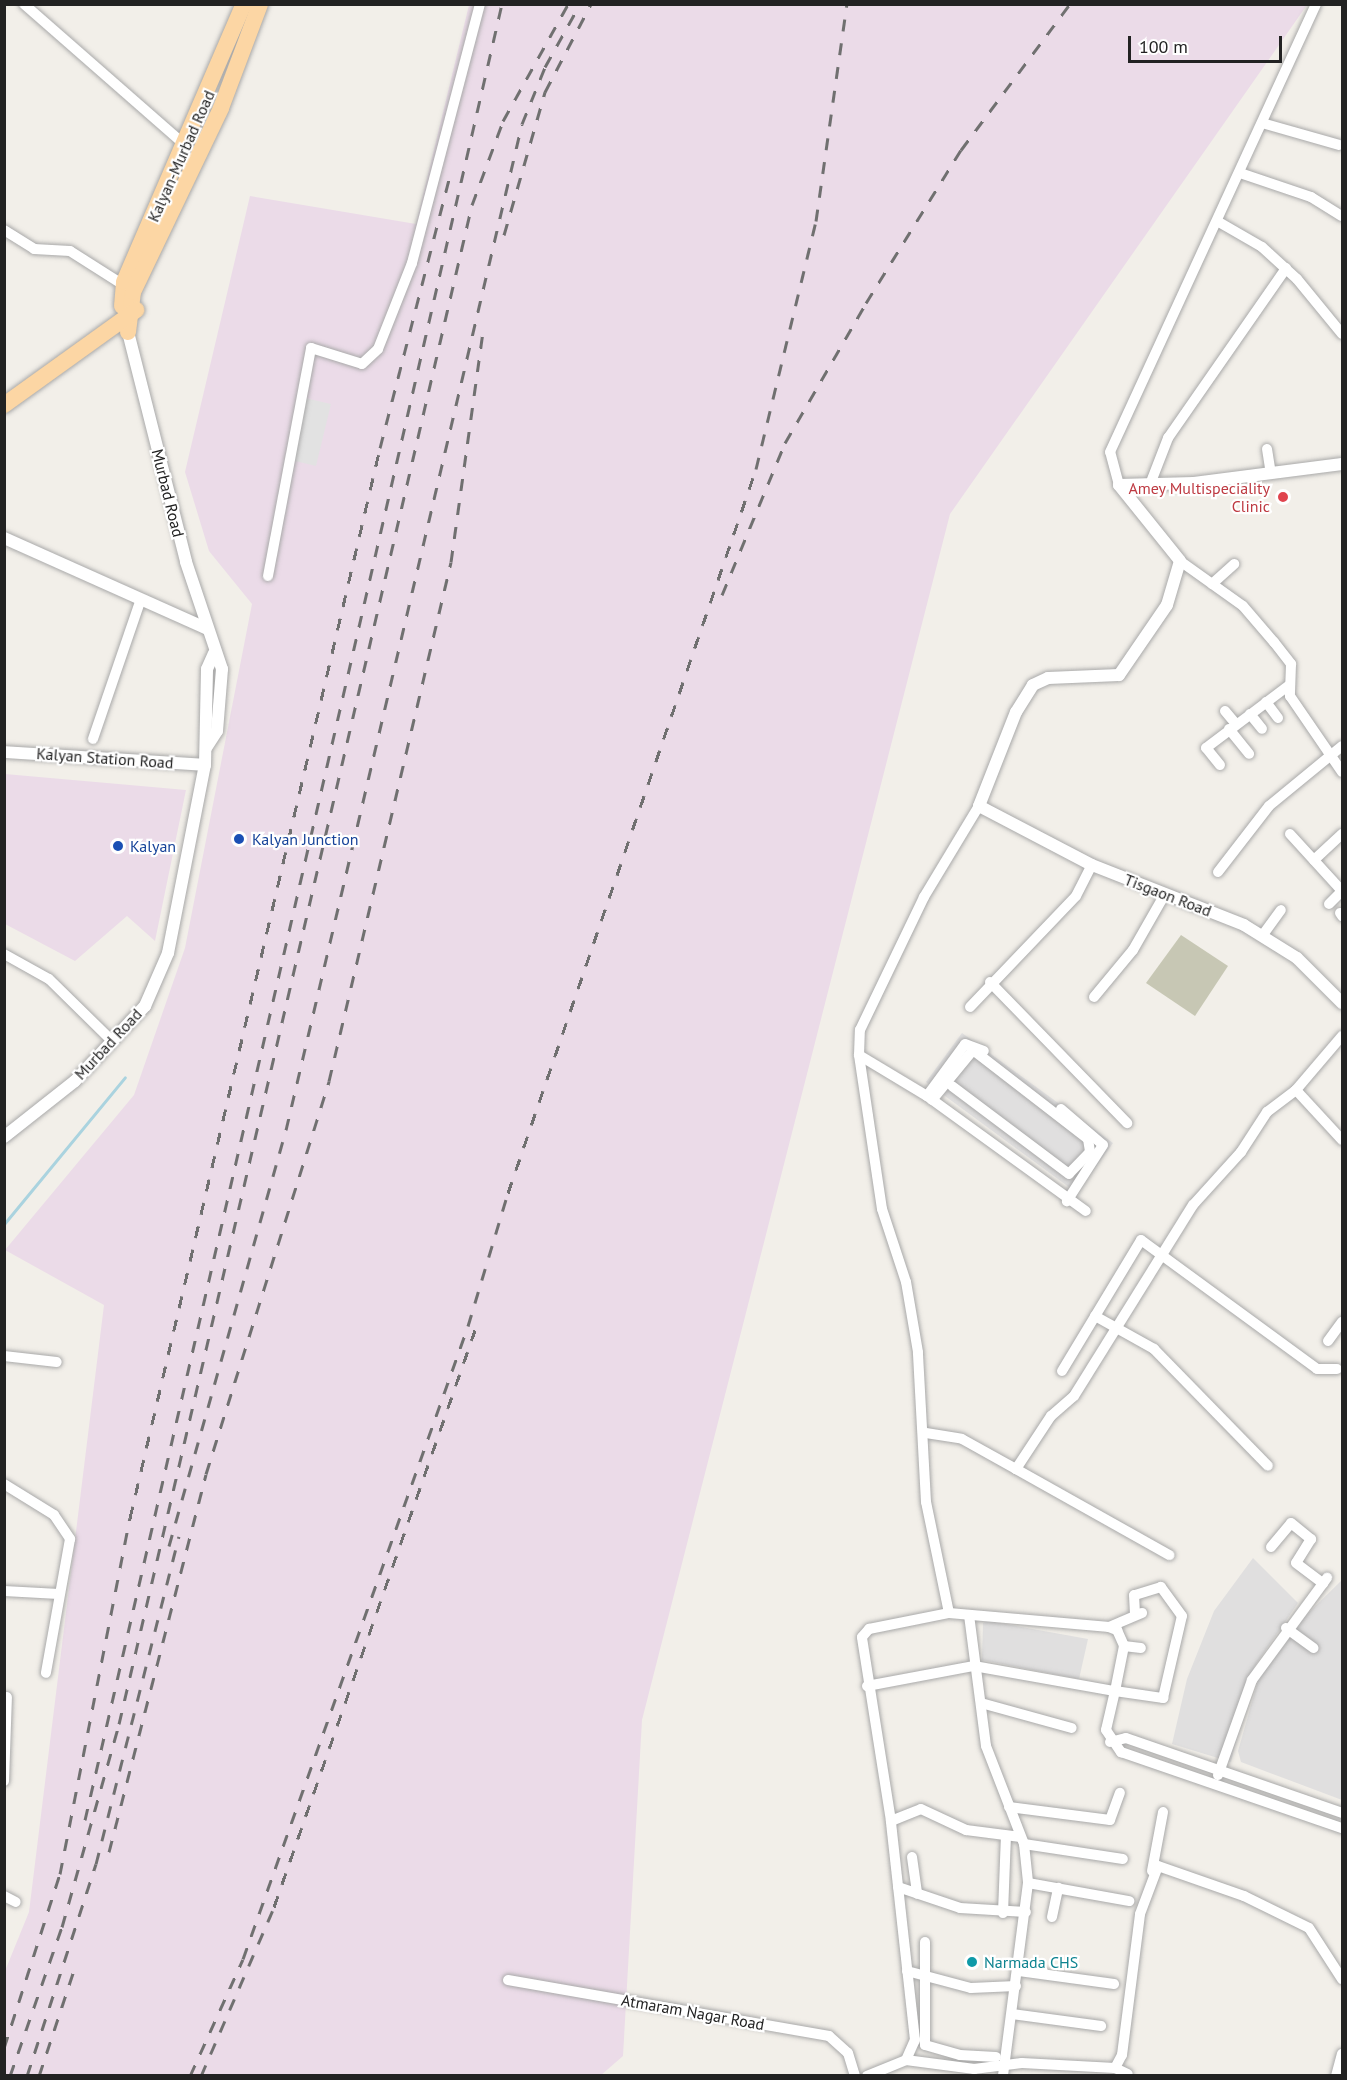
<!DOCTYPE html>
<html>
<head>
<meta charset="utf-8">
<style>
  body { margin:0 }
  #map { position:relative; width:1347px; height:2080px; overflow:hidden; background:#f2efe9; font-family:"PT Sans",sans-serif }
  div>[style] { position:absolute }
  [style*='--x'] { left:calc(var(--x)*1px); top:calc(var(--y)*1px); width:calc(var(--w)*1px); rotate:calc(var(--a)*1deg) }
  .residential>* { inset:0; background:#e0dfdf }
  .industrial>* { inset:0; background:#ebdbe8 }
  .construction>* { inset:0; background:#c7c7b4 }
  .parking>* { inset:0; background:#e2e2e2 }
  .stream>* { height:3px; margin:-1.5px; padding:0 1.5px; transform-origin:1.5px; border-radius:1.5px; background:#aad3df }
  .roads { filter:drop-shadow(0 0 2px #a9a9a9) drop-shadow(0 0 2px #a9a9a9) }
  .minor>* { height:10px; margin:-5px; padding:0 5px; transform-origin:5px; border-radius:5px; background:#fff }
  .tertiary>* { height:12px; margin:-6px; padding:0 6px; transform-origin:6px; border-radius:6px; background:#fff }
  .primary>* { height:16px; margin:-8px; padding:0 8px; transform-origin:8px; border-radius:8px; background:#fcd6a4 }
  .rail>* { height:3px; margin-top:-1.5px; transform-origin:0; background:repeating-linear-gradient(90deg,#707070 0 12px,transparent 0 24px) }
  .dots>* { width:16px; height:16px; translate:-50% -50%; box-sizing:border-box; border:3px solid #fff; border-radius:50% }
  span { translate:-50% -50%; white-space:nowrap; text-align:center; line-height:1.15; -webkit-text-stroke:4.5px #fff; paint-order:stroke }
  .street-label { font-size:16px; color:#222 }
  .health-label { font-size:16px; color:#be3a42 }
  .right { translate:-100% -50%; text-align:right }
  .transit-label { font-size:16px; color:#164399 }
  .left { translate:0 -50%; text-align:left }
  .culture-label { font-size:16px; color:#0d838f }
  .frame { position:absolute; inset:0; border:6px solid #222; pointer-events:none }
  .scale { position:absolute; left:1128px; top:36px; width:154px; height:27px; box-sizing:border-box; border:3px solid #222; border-top:0; padding-left:8px; font-size:18px; line-height:21px; white-space:nowrap; color:#222; -webkit-text-stroke:4px #fff; paint-order:stroke }
</style>
</head>
<body>
<div id="map">
  <div class="residential">
    <div style="clip-path:polygon(962px 1033px,1113px 1143px,1077px 1193px,926px 1082px)"></div>
    <div style="clip-path:polygon(1253px 1558px,1298px 1603px,1254px 1667px,1231px 1762px,1172px 1744px,1187px 1679px,1214px 1611px)"></div>
    <div style="clip-path:polygon(1342px 1580px,1342px 1800px,1241px 1762px,1238px 1751px,1258px 1681px,1288px 1633px)"></div>
    <div style="clip-path:polygon(989px 1621px,1088px 1639px,1079px 1679px,982px 1660px,983px 1623px)"></div>
  </div>
  <div class="industrial">
    <div style="clip-path:polygon(469px 5px,1307px 5px,950px 514px,642px 1720px,623px 2056px,600px 2076px,5px 2076px,5px 1971px,29px 1912px,104px 1305px,5px 1250px,134px 1095px,185px 948px,252px 604px,209px 551px,185px 472px,250px 196px,416px 224px)"></div>
    <div style="clip-path:polygon(5px 774px,186px 790px,155px 941px,127px 916px,75px 961px,5px 924px)"></div>
  </div>
  <div class="construction">
    <div style="clip-path:polygon(1181px 935px,1228px 966px,1195px 1016px,1146px 983px)"></div>
  </div>
  <div class="parking">
    <div style="clip-path:polygon(305px 398px,331px 404px,316px 466px,291px 460px)"></div>
  </div>
  <div class="stream">
    <div style="--x:4;--y:1224;--w:190;--a:-50.5"></div>
  </div>
  <div class="roads">
    <div class="minor">
      <div style="--x:24;--y:4;--w:215;--a:41.2"></div>
      <div style="--x:1262;--y:123;--w:80;--a:15.9"></div>
      <div style="--x:1240;--y:173;--w:75;--a:18.7"></div>
      <div style="--x:1311;--y:197;--w:36;--a:32"></div>
      <div style="--x:1217;--y:221;--w:52;--a:30"></div>
      <div style="--x:1262;--y:247;--w:47;--a:42.4"></div>
      <div style="--x:1297;--y:279;--w:71;--a:50.7"></div>
      <div style="--x:4;--y:230;--w:36;--a:32"></div>
      <div style="--x:34;--y:249;--w:36;--a:3"></div>
      <div style="--x:70;--y:251;--w:69;--a:32.5"></div>
      <div style="--x:1267;--y:449;--w:25;--a:81"></div>
      <div style="--x:1119;--y:485;--w:34;--a:-105"></div>
      <div style="--x:1110;--y:452;--w:493;--a:-65.3"></div>
      <div style="--x:1149;--y:487;--w:53;--a:-68.8"></div>
      <div style="--x:1168;--y:438;--w:207;--a:-55.2"></div>
      <div style="--x:1180;--y:561;--w:77;--a:35.5"></div>
      <div style="--x:1243;--y:606;--w:48;--a:49.3"></div>
      <div style="--x:1274;--y:642;--w:28;--a:52"></div>
      <div style="--x:1291;--y:664;--w:32;--a:92"></div>
      <div style="--x:1290;--y:696;--w:92;--a:55.6"></div>
      <div style="--x:268;--y:576;--w:232;--a:-79.3"></div>
      <div style="--x:311;--y:348;--w:53;--a:17.4"></div>
      <div style="--x:362;--y:364;--w:22;--a:-43"></div>
      <div style="--x:378;--y:349;--w:92;--a:-68.4"></div>
      <div style="--x:412;--y:263;--w:268;--a:-75.3"></div>
      <div style="--x:1212;--y:584;--w:30;--a:-42"></div>
      <div style="--x:1266;--y:702;--w:20;--a:53"></div>
      <div style="--x:1225;--y:711;--w:17;--a:50"></div>
      <div style="--x:1250;--y:714;--w:19;--a:51"></div>
      <div style="--x:1229;--y:729;--w:32;--a:51"></div>
      <div style="--x:93;--y:739;--w:145;--a:-71.1"></div>
      <div style="--x:1220;--y:765;--w:22;--a:-129"></div>
      <div style="--x:1206;--y:748;--w:103;--a:-37.1"></div>
      <div style="--x:1290;--y:834;--w:77;--a:47.6"></div>
      <div style="--x:1314;--y:860;--w:38;--a:-43"></div>
      <div style="--x:1218;--y:872;--w:83;--a:-52.3"></div>
      <div style="--x:1269;--y:806;--w:94;--a:-39.4"></div>
      <div style="--x:1329;--y:904;--w:18;--a:-45"></div>
      <div style="--x:1340;--y:913;--w:4;--a:56"></div>
      <div style="--x:1262;--y:936;--w:32;--a:-54"></div>
      <div style="--x:4;--y:954;--w:51;--a:29.1"></div>
      <div style="--x:49;--y:979;--w:88;--a:44.5"></div>
      <div style="--x:990;--y:982;--w:197;--a:45.8"></div>
      <div style="--x:1094;--y:997;--w:61;--a:-50.3"></div>
      <div style="--x:1133;--y:950;--w:64;--a:-60.3"></div>
      <div style="--x:970;--y:1007;--w:153;--a:-46.3"></div>
      <div style="--x:1076;--y:896;--w:35;--a:-63"></div>
      <div style="--x:859;--y:1055;--w:79;--a:31.1"></div>
      <div style="--x:927;--y:1096;--w:196;--a:35.9"></div>
      <div style="--x:1296;--y:1090;--w:68;--a:47.4"></div>
      <div style="--x:927;--y:1096;--w:64;--a:-53.8"></div>
      <div style="--x:965;--y:1044;--w:20;--a:20"></div>
      <div style="--x:932;--y:1100;--w:65;--a:-50.6"></div>
      <div style="--x:973;--y:1050;--w:145;--a:37.7"></div>
      <div style="--x:1088;--y:1139;--w:13;--a:81"></div>
      <div style="--x:1090;--y:1152;--w:30;--a:134"></div>
      <div style="--x:1069;--y:1174;--w:146;--a:-143.1"></div>
      <div style="--x:1061;--y:1109;--w:55;--a:40.6"></div>
      <div style="--x:1103;--y:1145;--w:67;--a:122.7"></div>
      <div style="--x:1095;--y:1316;--w:68;--a:29.2"></div>
      <div style="--x:1154;--y:1349;--w:163;--a:45.7"></div>
      <div style="--x:1328;--y:1341;--w:24;--a:-54"></div>
      <div style="--x:4;--y:1356;--w:53;--a:6.5"></div>
      <div style="--x:1062;--y:1371;--w:153;--a:-58.9"></div>
      <div style="--x:1141;--y:1240;--w:218;--a:36.2"></div>
      <div style="--x:1317;--y:1369;--w:20;--a:0"></div>
      <div style="--x:926;--y:1433;--w:36;--a:9"></div>
      <div style="--x:962;--y:1439;--w:62;--a:29.1"></div>
      <div style="--x:1016;--y:1469;--w:64;--a:-56.6"></div>
      <div style="--x:1051;--y:1416;--w:30;--a:-41"></div>
      <div style="--x:1074;--y:1396;--w:225;--a:-58.1"></div>
      <div style="--x:1193;--y:1205;--w:72;--a:-47.8"></div>
      <div style="--x:1241;--y:1152;--w:48;--a:-57"></div>
      <div style="--x:1267;--y:1112;--w:36;--a:-37"></div>
      <div style="--x:1296;--y:1090;--w:71;--a:-49.6"></div>
      <div style="--x:1016;--y:1469;--w:176;--a:29.3"></div>
      <div style="--x:4;--y:1484;--w:59;--a:31.8"></div>
      <div style="--x:54;--y:1515;--w:29;--a:56"></div>
      <div style="--x:70;--y:1539;--w:136;--a:100.2"></div>
      <div style="--x:1271;--y:1547;--w:31;--a:-50"></div>
      <div style="--x:1291;--y:1523;--w:26;--a:39"></div>
      <div style="--x:1311;--y:1539;--w:28;--a:122"></div>
      <div style="--x:1296;--y:1563;--w:34;--a:37"></div>
      <div style="--x:4;--y:1591;--w:55;--a:3.1"></div>
      <div style="--x:949;--y:1613;--w:113;--a:-101.7"></div>
      <div style="--x:926;--y:1502;--w:150;--a:-93.1"></div>
      <div style="--x:918;--y:1352;--w:71;--a:-99.7"></div>
      <div style="--x:906;--y:1282;--w:77;--a:-108.2"></div>
      <div style="--x:882;--y:1209;--w:156;--a:-98.5"></div>
      <div style="--x:859;--y:1055;--w:25;--a:-88"></div>
      <div style="--x:860;--y:1030;--w:148;--a:-64.3"></div>
      <div style="--x:924;--y:897;--w:106;--a:-58.9"></div>
      <div style="--x:969;--y:1615;--w:132;--a:82.6"></div>
      <div style="--x:986;--y:1746;--w:105;--a:68.8"></div>
      <div style="--x:1024;--y:1844;--w:39;--a:84"></div>
      <div style="--x:1028;--y:1883;--w:195;--a:97.4"></div>
      <div style="--x:1109;--y:1627;--w:36;--a:-23"></div>
      <div style="--x:1286;--y:1628;--w:34;--a:36"></div>
      <div style="--x:1124;--y:1646;--w:17;--a:7"></div>
      <div style="--x:867;--y:1686;--w:109;--a:-10.6"></div>
      <div style="--x:974;--y:1666;--w:143;--a:10.1"></div>
      <div style="--x:1115;--y:1691;--w:40;--a:103"></div>
      <div style="--x:1106;--y:1730;--w:27;--a:56"></div>
      <div style="--x:1121;--y:1752;--w:234;--a:19"></div>
      <div style="--x:981;--y:1703;--w:94;--a:15.4"></div>
      <div style="--x:1110;--y:1742;--w:16;--a:-14"></div>
      <div style="--x:1126;--y:1738;--w:229;--a:19.1"></div>
      <div style="--x:1218;--y:1775;--w:101;--a:-70.3"></div>
      <div style="--x:1252;--y:1680;--w:127;--a:-53.7"></div>
      <div style="--x:4;--y:1781;--w:84;--a:-88"></div>
      <div style="--x:1009;--y:1807;--w:102;--a:7.3"></div>
      <div style="--x:1110;--y:1820;--w:29;--a:-70"></div>
      <div style="--x:891;--y:1821;--w:32;--a:-22"></div>
      <div style="--x:921;--y:1809;--w:50;--a:25"></div>
      <div style="--x:966;--y:1830;--w:55;--a:7.3"></div>
      <div style="--x:1024;--y:1844;--w:100;--a:8.6"></div>
      <div style="--x:912;--y:1857;--w:37;--a:82"></div>
      <div style="--x:1152;--y:1871;--w:60;--a:-79.4"></div>
      <div style="--x:1028;--y:1883;--w:103;--a:10.1"></div>
      <div style="--x:898;--y:1887;--w:65;--a:18.7"></div>
      <div style="--x:960;--y:1908;--w:66;--a:3.5"></div>
      <div style="--x:4;--y:1896;--w:13;--a:27"></div>
      <div style="--x:1003;--y:1913;--w:77;--a:-87.8"></div>
      <div style="--x:1052;--y:1917;--w:30;--a:-78"></div>
      <div style="--x:925;--y:1942;--w:103;--a:90"></div>
      <div style="--x:925;--y:2045;--w:36;--a:16"></div>
      <div style="--x:960;--y:2055;--w:36;--a:3"></div>
      <div style="--x:907;--y:1971;--w:66;--a:14.9"></div>
      <div style="--x:971;--y:1988;--w:45;--a:-2.5"></div>
      <div style="--x:1019;--y:1971;--w:96;--a:7.8"></div>
      <div style="--x:508;--y:1980;--w:326;--a:9.9"></div>
      <div style="--x:829;--y:2036;--w:25;--a:42"></div>
      <div style="--x:848;--y:2053;--w:24;--a:73"></div>
      <div style="--x:1012;--y:2014;--w:90;--a:7.7"></div>
      <div style="--x:906;--y:2060;--w:69;--a:7.5"></div>
      <div style="--x:974;--y:2069;--w:48;--a:-7.1"></div>
      <div style="--x:1022;--y:2063;--w:93;--a:3.1"></div>
      <div style="--x:1115;--y:2068;--w:15;--a:-62"></div>
      <div style="--x:1122;--y:2055;--w:142;--a:-82.7"></div>
      <div style="--x:1140;--y:1914;--w:51;--a:-69.4"></div>
      <div style="--x:1158;--y:1866;--w:91;--a:19.2"></div>
      <div style="--x:1244;--y:1896;--w:72;--a:26.2"></div>
      <div style="--x:1309;--y:1928;--w:61;--a:57.1"></div>
      <div style="--x:1115;--y:2068;--w:14;--a:25"></div>
      <div style="--x:867;--y:2076;--w:42;--a:-22.3"></div>
      <div style="--x:906;--y:2060;--w:22;--a:-66"></div>
      <div style="--x:915;--y:2040;--w:220;--a:-96.3"></div>
      <div style="--x:891;--y:1821;--w:186;--a:-99"></div>
      <div style="--x:862;--y:1637;--w:11;--a:-49"></div>
      <div style="--x:869;--y:1629;--w:82;--a:-11.3"></div>
      <div style="--x:949;--y:1613;--w:161;--a:5"></div>
      <div style="--x:1109;--y:1627;--w:9;--a:21"></div>
      <div style="--x:1117;--y:1630;--w:17;--a:66"></div>
      <div style="--x:1124;--y:1646;--w:46;--a:101.3"></div>
      <div style="--x:1115;--y:1691;--w:49;--a:8.3"></div>
      <div style="--x:1163;--y:1698;--w:84;--a:-77"></div>
      <div style="--x:1182;--y:1616;--w:36;--a:-126"></div>
      <div style="--x:1161;--y:1587;--w:28;--a:163"></div>
      <div style="--x:1134;--y:1595;--w:20;--a:87"></div>
      <div style="--x:1336;--y:2076;--w:23;--a:-75"></div>
    </div>
    <div class="tertiary">
      <div style="--x:128;--y:332;--w:237;--a:75.8"></div>
      <div style="--x:186;--y:562;--w:113;--a:71.4"></div>
      <div style="--x:222;--y:669;--w:62;--a:94.6"></div>
      <div style="--x:217;--y:731;--w:20;--a:123"></div>
      <div style="--x:1119;--y:485;--w:97;--a:51.2"></div>
      <div style="--x:1180;--y:561;--w:46;--a:106.5"></div>
      <div style="--x:1167;--y:605;--w:85;--a:124.4"></div>
      <div style="--x:1119;--y:675;--w:71;--a:177.6"></div>
      <div style="--x:1048;--y:678;--w:17;--a:155"></div>
      <div style="--x:1033;--y:685;--w:32;--a:122"></div>
      <div style="--x:1016;--y:712;--w:101;--a:111.5"></div>
      <div style="--x:979;--y:806;--w:127;--a:27.6"></div>
      <div style="--x:1092;--y:865;--w:163;--a:21.5"></div>
      <div style="--x:1244;--y:925;--w:62;--a:31.9"></div>
      <div style="--x:1297;--y:958;--w:64;--a:45"></div>
      <div style="--x:1119;--y:485;--w:75;--a:-1.5"></div>
      <div style="--x:1194;--y:483;--w:149;--a:-7.3"></div>
      <div style="--x:4;--y:538;--w:222;--a:24.1"></div>
      <div style="--x:4;--y:752;--w:201;--a:3.7"></div>
      <div style="--x:4;--y:1137;--w:90;--a:-38.3"></div>
      <div style="--x:75;--y:1081;--w:103;--a:-47"></div>
      <div style="--x:145;--y:1006;--w:58;--a:-66.5"></div>
      <div style="--x:168;--y:953;--w:192;--a:-78.9"></div>
      <div style="--x:205;--y:765;--w:96;--a:-88.8"></div>
      <div style="--x:207;--y:669;--w:17;--a:-66"></div>
    </div>
    <div class="primary">
      <div style="--x:122;--y:306;--w:24;--a:-85"></div>
      <div style="--x:124;--y:282;--w:303;--a:-66.7"></div>
      <div style="--x:128;--y:332;--w:40;--a:-82.9"></div>
      <div style="--x:133;--y:292;--w:204;--a:-64.4"></div>
      <div style="--x:221;--y:108;--w:111;--a:-69.4"></div>
      <div style="--x:4;--y:405;--w:163;--a:-35.7"></div>
    </div>
  </div>
  <div class="rail">
    <div style="--x:504;--y:235;--w:149;--a:-74"></div>
    <div style="--x:545;--y:92;--w:99;--a:-62.4"></div>
    <div style="--x:722;--y:595;--w:165;--a:-67.5"></div>
    <div style="--x:785;--y:443;--w:162;--a:-59.9"></div>
    <div style="--x:866;--y:303;--w:180;--a:-58.2"></div>
    <div style="--x:961;--y:150;--w:182;--a:-53.3"></div>
    <div style="--x:169;--y:1546;--w:432;--a:-74.3"></div>
    <div style="--x:286;--y:1130;--w:1033;--a:-76.8"></div>
    <div style="--x:522;--y:124;--w:61;--a:-68"></div>
    <div style="--x:545;--y:67;--w:72;--a:-60.9"></div>
    <div style="--x:85;--y:1820;--w:1863;--a:-77.07"></div>
    <div style="--x:109;--y:1852;--w:390;--a:-75.6"></div>
    <div style="--x:206;--y:1474;--w:412;--a:-72.6"></div>
    <div style="--x:329;--y:1081;--w:533;--a:-76.77"></div>
    <div style="--x:451;--y:562;--w:234;--a:-82.1"></div>
    <div style="--x:4;--y:2048;--w:183;--a:-72.2"></div>
    <div style="--x:60;--y:1874;--w:363;--a:-78.9"></div>
    <div style="--x:130;--y:1518;--w:1099;--a:-76.85"></div>
    <div style="--x:380;--y:448;--w:281;--a:-75.6"></div>
    <div style="--x:10;--y:2076;--w:158;--a:-70.8"></div>
    <div style="--x:62;--y:1927;--w:211;--a:-74.3"></div>
    <div style="--x:119;--y:1724;--w:1559;--a:-76.92"></div>
    <div style="--x:472;--y:205;--w:90;--a:-69.7"></div>
    <div style="--x:503;--y:121;--w:134;--a:-60.9"></div>
    <div style="--x:27;--y:2076;--w:223;--a:-72"></div>
    <div style="--x:96;--y:1864;--w:338;--a:-75.8"></div>
    <div style="--x:39;--y:2076;--w:115;--a:-71.7"></div>
    <div style="--x:190;--y:2076;--w:128;--a:-65.6"></div>
    <div style="--x:243;--y:1959;--w:672;--a:-70.43"></div>
    <div style="--x:468;--y:1326;--w:139;--a:-73.3"></div>
    <div style="--x:508;--y:1193;--w:765;--a:-71.09"></div>
    <div style="--x:756;--y:469;--w:255;--a:-76.4"></div>
    <div style="--x:816;--y:221;--w:219;--a:-81.9"></div>
    <div style="--x:201;--y:2076;--w:184;--a:-66.6"></div>
    <div style="--x:274;--y:1907;--w:611;--a:-70.79"></div>
  </div>
  <div class="dots">
    <div style="left:1283px;top:497px;background:#e0444e"></div>
    <div style="left:239px;top:839px;background:#1a4fb4"></div>
    <div style="left:118px;top:846px;background:#1a4fb4"></div>
    <div style="left:972px;top:1962px;background:#0f9aa8"></div>
  </div>
  <div class="street-label">
    <span style="left:181px;top:156px;rotate:-66deg">Kalyan-Murbad Road</span>
    <span style="left:168px;top:493px;rotate:76deg">Murbad Road</span>
    <span style="left:105px;top:758px;rotate:4deg">Kalyan Station Road</span>
    <span style="left:1168px;top:895px;rotate:21deg">Tisgaon Road</span>
    <span style="left:108px;top:1044px;rotate:-47deg">Murbad Road</span>
    <span style="left:693px;top:2012px;rotate:10deg">Atmaram Nagar Road</span>
  </div>
  <div class="health-label">
    <span class="right" style="left:1270px;top:497px">Amey Multispeciality<br>Clinic</span>
  </div>
  <div class="transit-label">
    <span class="left" style="left:252px;top:839px">Kalyan Junction</span>
    <span class="left" style="left:130px;top:846px">Kalyan</span>
  </div>
  <div class="culture-label">
    <span class="left" style="left:984px;top:1962px">Narmada CHS</span>
  </div>
  <div class="frame"></div>
  <div class="scale">100 m</div>
</div>
</body>
</html>
